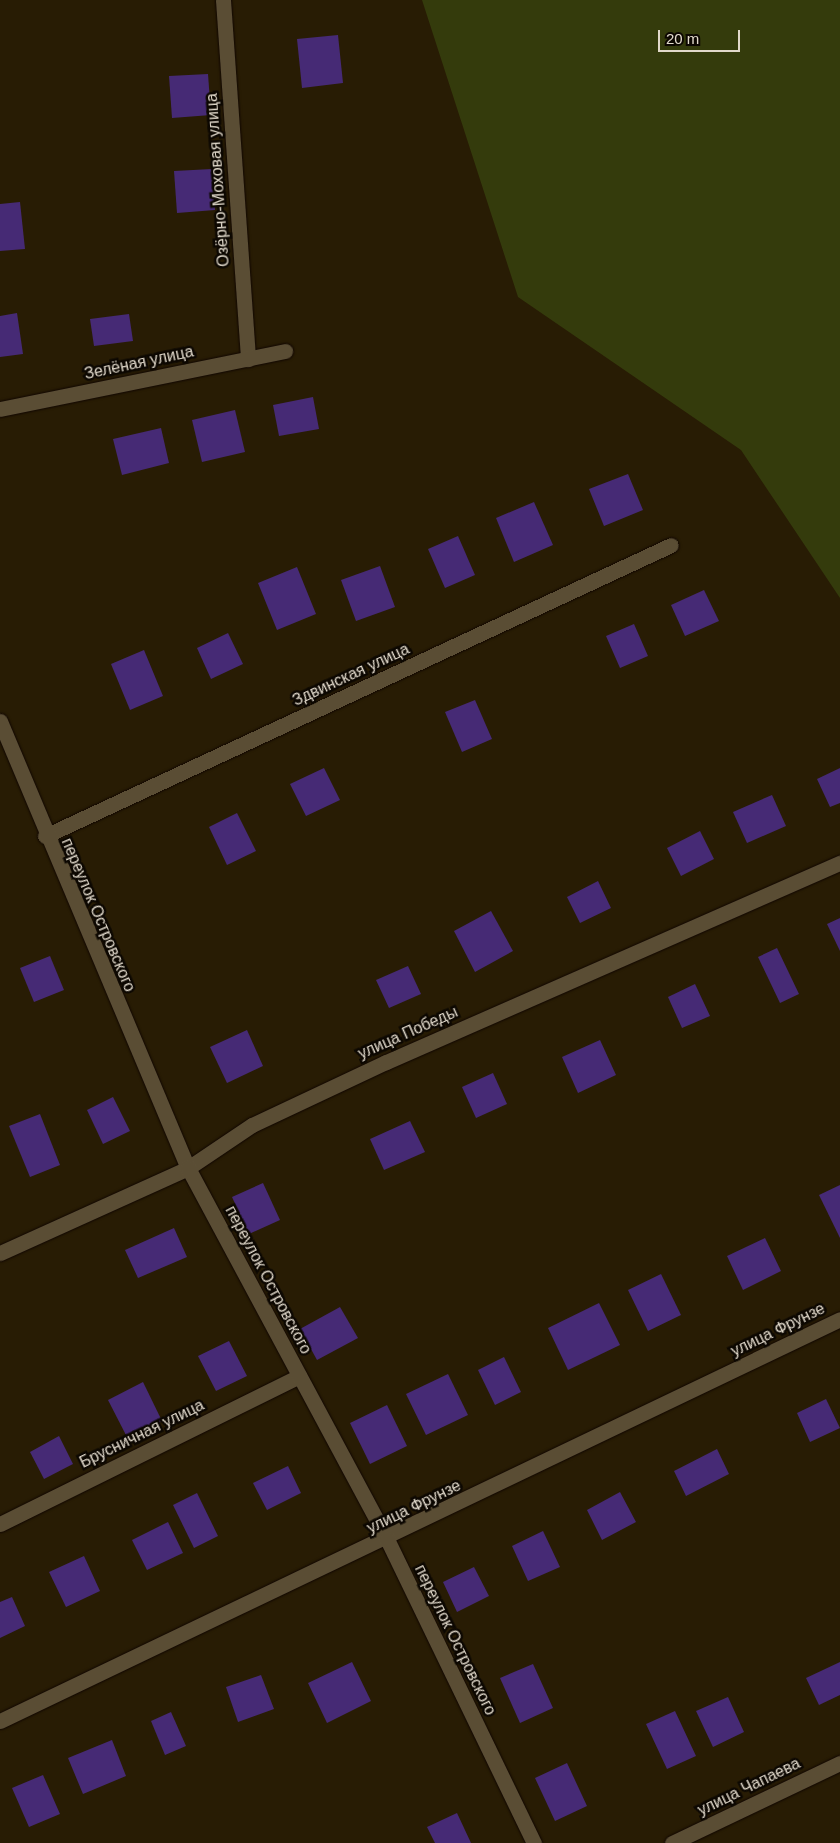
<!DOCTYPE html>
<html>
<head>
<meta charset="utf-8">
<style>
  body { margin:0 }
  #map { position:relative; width:840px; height:1843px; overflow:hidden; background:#281c04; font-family:Helvetica,sans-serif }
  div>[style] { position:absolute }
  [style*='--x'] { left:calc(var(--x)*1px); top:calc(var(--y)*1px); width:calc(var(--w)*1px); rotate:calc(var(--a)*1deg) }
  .green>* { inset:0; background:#343b0c }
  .building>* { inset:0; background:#462a75 }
  .roads { filter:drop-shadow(0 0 1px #100600) drop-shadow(0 0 1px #100600) }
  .minor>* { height:15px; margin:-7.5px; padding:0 7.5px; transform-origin:7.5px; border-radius:7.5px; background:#5a4d34 }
  .tertiary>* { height:15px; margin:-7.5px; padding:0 7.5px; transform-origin:7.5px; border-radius:7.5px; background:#5a4d34 }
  span { translate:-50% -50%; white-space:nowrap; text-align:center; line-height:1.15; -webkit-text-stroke:5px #0c0701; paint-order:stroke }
  .street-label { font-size:16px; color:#e1d9cb }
  .scale { position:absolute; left:658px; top:30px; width:82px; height:22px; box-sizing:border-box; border:2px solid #e1d9cb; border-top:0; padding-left:6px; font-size:15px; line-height:18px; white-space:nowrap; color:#e1d9cb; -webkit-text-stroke:4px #0c0701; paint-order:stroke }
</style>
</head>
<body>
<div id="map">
  <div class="green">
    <div style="clip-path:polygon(422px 0,840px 0,840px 598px,741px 450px,518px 297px)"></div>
  </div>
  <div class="building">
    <div style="clip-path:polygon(338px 35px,343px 83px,302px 88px,297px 39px)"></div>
    <div style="clip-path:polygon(208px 74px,211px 115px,172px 118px,169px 76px)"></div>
    <div style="clip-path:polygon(212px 169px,215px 210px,177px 213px,174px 171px)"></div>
    <div style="clip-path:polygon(20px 202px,25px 249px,0 251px,0 204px)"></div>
    <div style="clip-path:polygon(17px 313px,23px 354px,0 357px,0 316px)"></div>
    <div style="clip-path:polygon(129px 314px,133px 341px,94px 346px,90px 319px)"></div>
    <div style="clip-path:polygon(313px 397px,319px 429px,279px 436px,273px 405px)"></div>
    <div style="clip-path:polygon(235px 410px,245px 452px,202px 462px,192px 420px)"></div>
    <div style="clip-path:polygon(161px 428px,169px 463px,122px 475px,113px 439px)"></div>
    <div style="clip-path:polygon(628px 474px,643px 510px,604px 526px,589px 489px)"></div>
    <div style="clip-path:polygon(534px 502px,553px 545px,514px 562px,496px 518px)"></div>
    <div style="clip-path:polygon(458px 536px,475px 575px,445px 588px,428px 549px)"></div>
    <div style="clip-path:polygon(380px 566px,395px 607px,356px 621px,341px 580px)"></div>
    <div style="clip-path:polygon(297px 567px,316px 614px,277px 630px,258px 583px)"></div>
    <div style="clip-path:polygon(704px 590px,719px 621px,685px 636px,671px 605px)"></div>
    <div style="clip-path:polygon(634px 624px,648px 656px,620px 668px,606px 636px)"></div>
    <div style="clip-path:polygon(228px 633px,243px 664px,211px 679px,197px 648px)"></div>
    <div style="clip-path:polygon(144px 650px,163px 696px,130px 710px,111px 664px)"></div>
    <div style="clip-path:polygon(475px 700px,492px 739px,462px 752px,445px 712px)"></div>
    <div style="clip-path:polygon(324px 768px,340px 800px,306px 816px,290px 784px)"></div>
    <div style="clip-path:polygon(840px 768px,840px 803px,830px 807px,817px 779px)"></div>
    <div style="clip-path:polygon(772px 795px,786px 826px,747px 843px,733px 812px)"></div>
    <div style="clip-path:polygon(237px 813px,256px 851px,227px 865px,209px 827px)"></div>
    <div style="clip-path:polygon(700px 831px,714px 859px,681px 876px,667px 848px)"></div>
    <div style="clip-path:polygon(598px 881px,611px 908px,580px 923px,567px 897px)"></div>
    <div style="clip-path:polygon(491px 911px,513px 951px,475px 972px,454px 931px)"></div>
    <div style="clip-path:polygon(840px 918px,840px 951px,827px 924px)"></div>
    <div style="clip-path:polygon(777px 948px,799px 994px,780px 1003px,758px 957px)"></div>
    <div style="clip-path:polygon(50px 956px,64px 990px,34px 1002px,20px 968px)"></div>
    <div style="clip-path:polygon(408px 966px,421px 994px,389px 1008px,376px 980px)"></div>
    <div style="clip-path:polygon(695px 984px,710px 1016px,682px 1028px,668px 997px)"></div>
    <div style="clip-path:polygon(247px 1030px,263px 1066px,227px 1083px,210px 1047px)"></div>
    <div style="clip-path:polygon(600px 1040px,616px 1075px,578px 1093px,562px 1057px)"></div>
    <div style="clip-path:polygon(493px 1073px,507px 1104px,476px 1118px,462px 1087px)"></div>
    <div style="clip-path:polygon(113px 1097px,130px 1131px,103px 1144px,87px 1110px)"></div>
    <div style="clip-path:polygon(40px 1114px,60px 1165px,30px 1177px,9px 1126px)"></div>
    <div style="clip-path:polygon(410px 1121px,425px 1152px,384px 1170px,370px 1139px)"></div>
    <div style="clip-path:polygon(263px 1183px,280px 1220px,249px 1234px,232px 1197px)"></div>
    <div style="clip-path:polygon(840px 1185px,840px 1238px,819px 1195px)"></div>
    <div style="clip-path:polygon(174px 1228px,187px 1257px,138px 1278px,125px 1250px)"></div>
    <div style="clip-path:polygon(765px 1238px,781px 1271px,743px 1290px,727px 1256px)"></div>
    <div style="clip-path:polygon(661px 1274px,681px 1315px,648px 1331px,628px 1290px)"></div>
    <div style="clip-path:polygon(599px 1303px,620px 1345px,568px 1370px,548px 1328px)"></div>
    <div style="clip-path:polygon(340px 1307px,358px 1338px,317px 1360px,300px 1329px)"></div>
    <div style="clip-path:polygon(229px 1341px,247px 1376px,216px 1391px,198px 1356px)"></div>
    <div style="clip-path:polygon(504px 1357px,521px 1392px,495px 1405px,478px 1370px)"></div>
    <div style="clip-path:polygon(448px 1374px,468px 1415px,426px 1435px,406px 1394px)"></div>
    <div style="clip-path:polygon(143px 1382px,162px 1421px,128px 1439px,108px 1400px)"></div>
    <div style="clip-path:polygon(826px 1399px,840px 1428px,810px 1442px,797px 1413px)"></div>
    <div style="clip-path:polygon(387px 1405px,407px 1446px,370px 1464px,350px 1423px)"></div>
    <div style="clip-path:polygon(59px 1436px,73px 1464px,44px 1479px,30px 1452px)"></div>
    <div style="clip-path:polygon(717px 1449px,729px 1474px,686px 1496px,674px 1471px)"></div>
    <div style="clip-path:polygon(288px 1466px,301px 1493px,267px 1510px,253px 1483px)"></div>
    <div style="clip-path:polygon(620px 1492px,636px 1522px,602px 1540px,587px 1510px)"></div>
    <div style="clip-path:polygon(197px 1493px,218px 1536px,194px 1548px,173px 1505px)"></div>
    <div style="clip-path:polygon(168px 1522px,183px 1553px,147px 1570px,132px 1540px)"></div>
    <div style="clip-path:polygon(543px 1531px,560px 1567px,528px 1581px,512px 1546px)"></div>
    <div style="clip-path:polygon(84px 1556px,100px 1591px,66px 1607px,49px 1572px)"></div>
    <div style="clip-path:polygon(474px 1567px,489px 1596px,457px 1612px,443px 1582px)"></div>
    <div style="clip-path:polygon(12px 1597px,25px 1626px,0 1638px,0 1602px)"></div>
    <div style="clip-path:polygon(352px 1662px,371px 1701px,327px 1723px,308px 1683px)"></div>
    <div style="clip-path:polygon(840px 1662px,840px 1695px,819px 1705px,806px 1678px)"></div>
    <div style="clip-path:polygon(533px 1664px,553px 1708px,520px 1723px,500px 1678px)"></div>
    <div style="clip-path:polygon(261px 1675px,274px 1709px,238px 1722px,226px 1687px)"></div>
    <div style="clip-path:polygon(728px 1697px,744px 1732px,713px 1747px,696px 1711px)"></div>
    <div style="clip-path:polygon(675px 1711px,696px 1756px,667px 1769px,646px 1724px)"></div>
    <div style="clip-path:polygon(171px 1712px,186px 1746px,165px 1755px,151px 1721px)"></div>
    <div style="clip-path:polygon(112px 1740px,126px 1776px,83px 1794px,68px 1758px)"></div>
    <div style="clip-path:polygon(567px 1763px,587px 1806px,555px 1821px,535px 1778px)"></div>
    <div style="clip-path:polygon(43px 1775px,60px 1814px,29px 1827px,12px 1788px)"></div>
    <div style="clip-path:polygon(457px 1813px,471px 1843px,435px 1843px,427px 1827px)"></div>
  </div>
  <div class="roads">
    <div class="minor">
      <div style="--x:223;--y:0;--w:360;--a:86"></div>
      <div style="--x:0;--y:409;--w:291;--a:-11.5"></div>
      <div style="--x:45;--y:836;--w:690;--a:-24.93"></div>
      <div style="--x:0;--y:1253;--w:206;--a:-24.3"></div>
      <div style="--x:188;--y:1168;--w:77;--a:-33.9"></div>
      <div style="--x:252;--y:1125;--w:148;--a:-25.2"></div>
      <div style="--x:386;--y:1062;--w:496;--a:-23.7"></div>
      <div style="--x:0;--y:1524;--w:334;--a:-26.3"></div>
      <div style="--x:0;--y:1721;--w:931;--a:-25.57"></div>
      <div style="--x:672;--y:1843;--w:186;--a:-25.5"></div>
    </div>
    <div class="tertiary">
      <div style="--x:0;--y:721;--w:485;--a:67.2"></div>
      <div style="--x:188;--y:1168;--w:421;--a:61.8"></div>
      <div style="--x:387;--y:1539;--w:338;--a:64.2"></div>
    </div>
  </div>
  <div class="street-label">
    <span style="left:218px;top:180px;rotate:-94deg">Озёрно-Моховая улица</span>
    <span style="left:139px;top:363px;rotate:-12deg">Зелёная улица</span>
    <span style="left:351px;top:675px;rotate:-25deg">Здвинская улица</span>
    <span style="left:98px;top:915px;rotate:67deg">переулок Островского</span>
    <span style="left:408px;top:1033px;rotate:-24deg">улица Победы</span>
    <span style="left:268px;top:1280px;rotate:62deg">переулок Островского</span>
    <span style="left:778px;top:1330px;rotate:-26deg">улица Фрунзе</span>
    <span style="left:142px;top:1434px;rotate:-26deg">Брусничная улица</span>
    <span style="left:414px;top:1507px;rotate:-26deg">улица Фрунзе</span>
    <span style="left:455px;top:1640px;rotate:64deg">переулок Островского</span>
    <span style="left:749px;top:1787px;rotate:-26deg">улица Чапаева</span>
  </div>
  <div class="scale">20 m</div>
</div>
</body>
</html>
